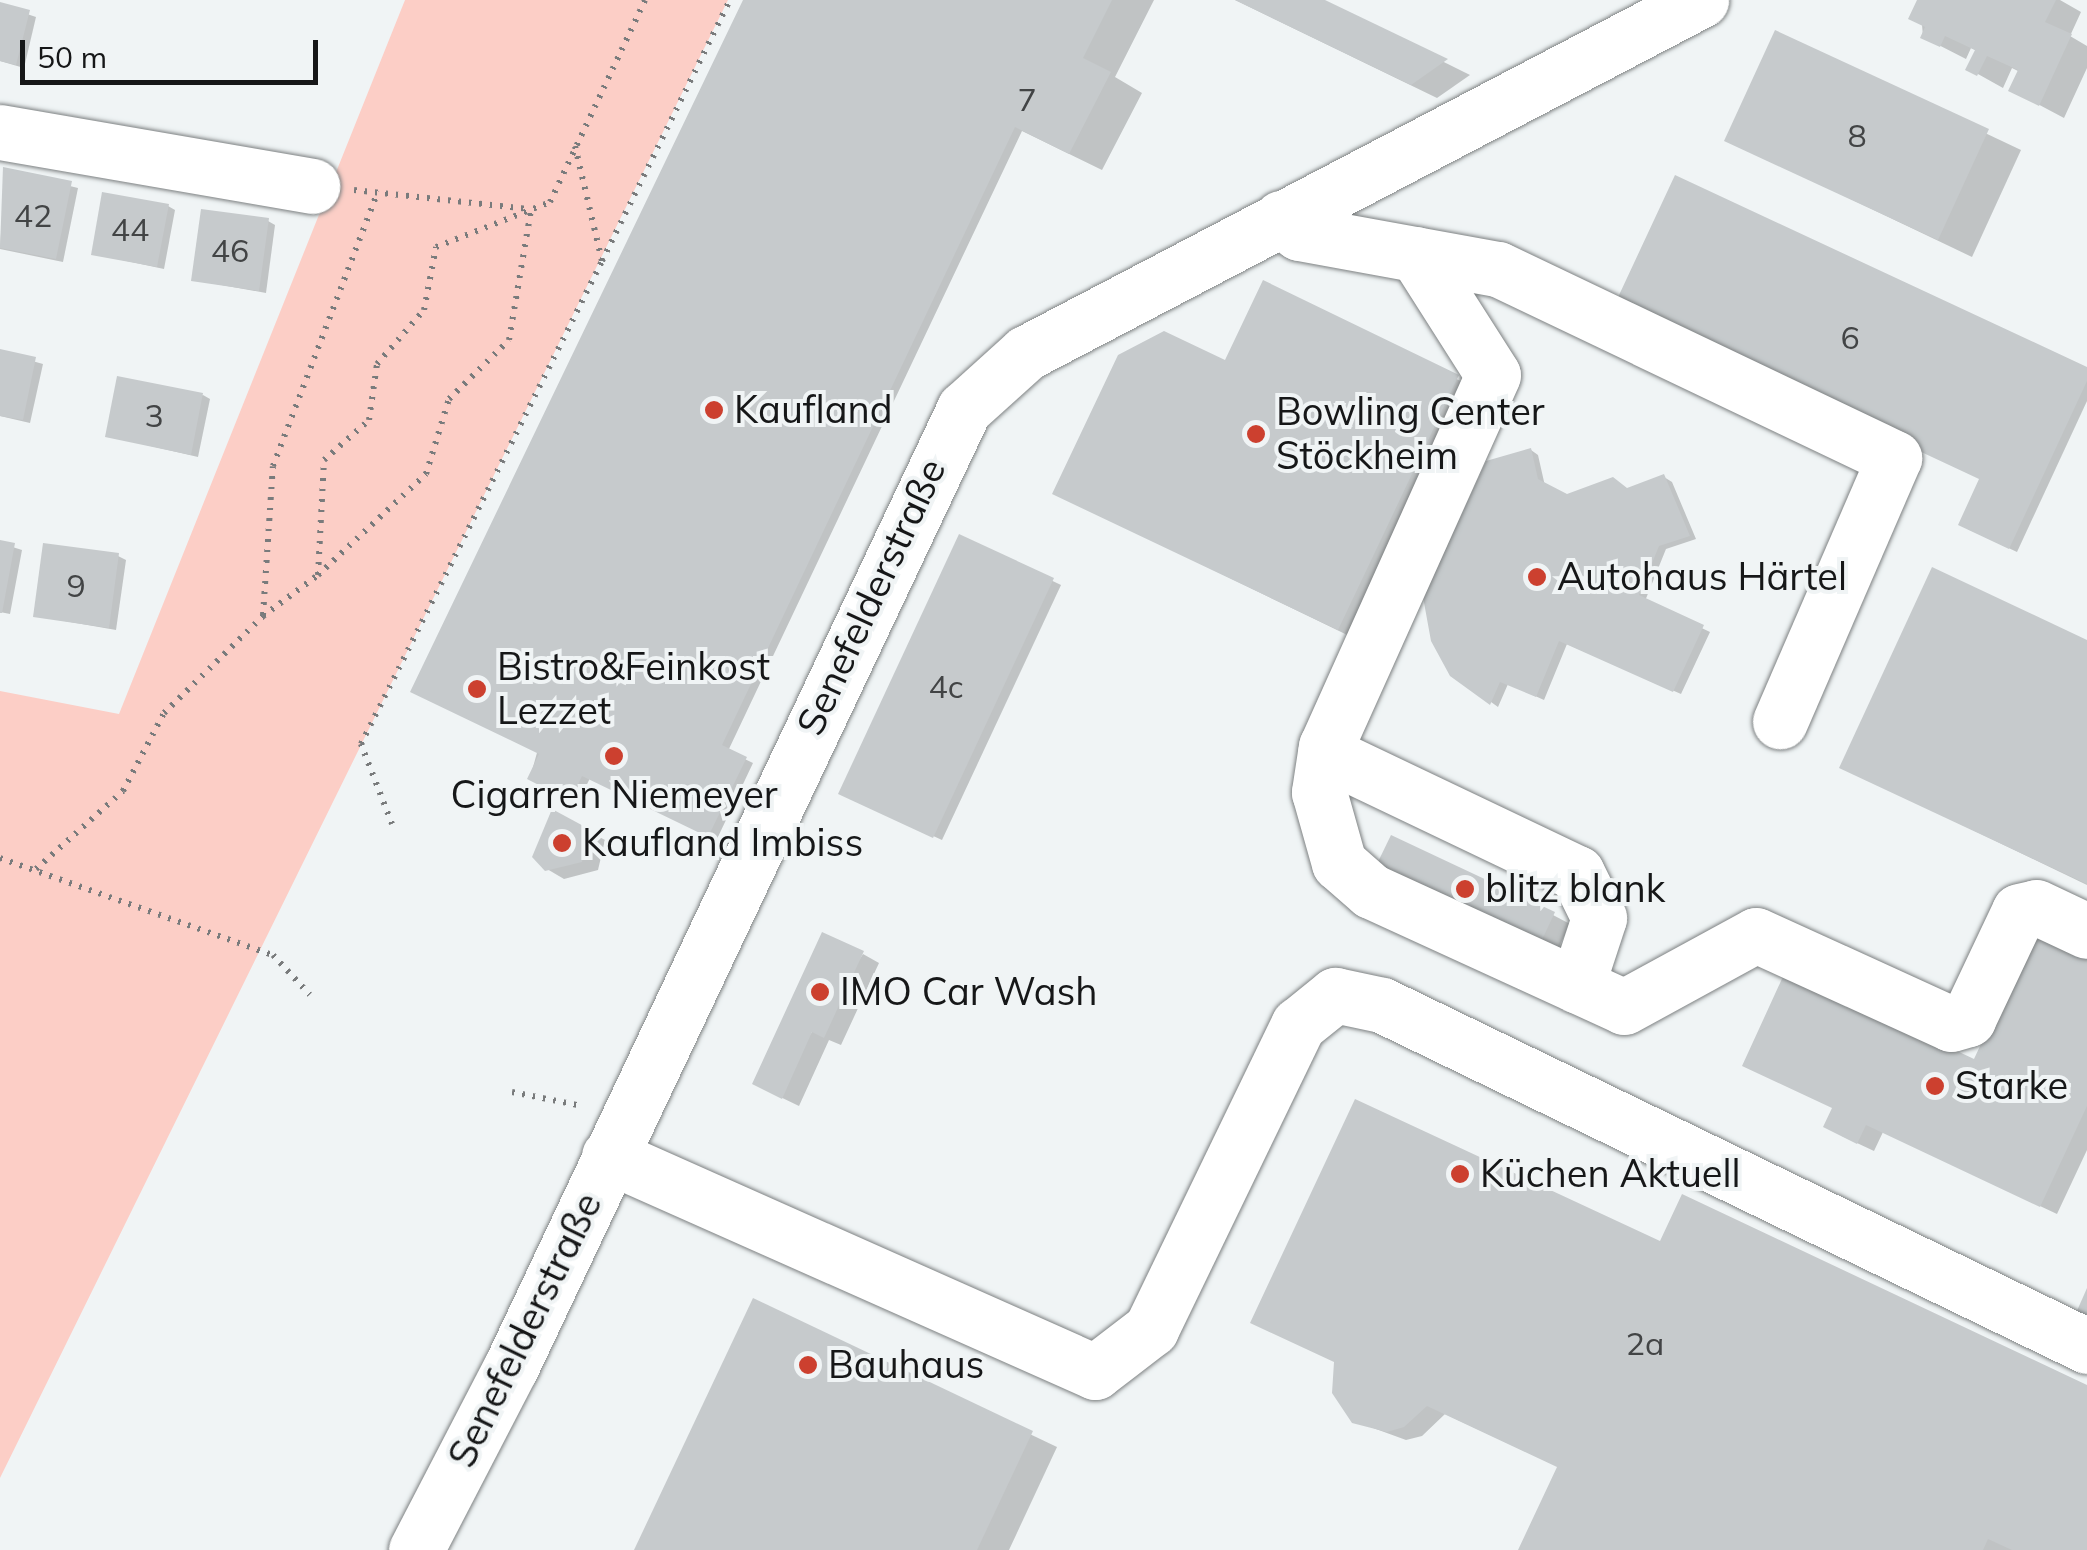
<!DOCTYPE html>
<html>
<head>
<meta charset="utf-8">
<style>
  body { margin:0 }
  #map { position:relative; width:2087px; height:1550px; overflow:hidden; background:#f0f4f5; font-family:Mulish,sans-serif }
  div>[style] { position:absolute }
  [style*='--x'] { left:calc(var(--x)*1px); top:calc(var(--y)*1px); width:calc(var(--w)*1px); rotate:calc(var(--a)*1deg) }
  .green>* { inset:0; background:#fccec6 }
  .shadow>* { inset:0; background:#0003 }
  .building>* { inset:0; background:#c6cacc }
  .path>* { height:6px; margin-top:-3px; transform-origin:0; background:repeating-linear-gradient(90deg,#797b7c 0 2.5px,transparent 0 10.5px) }
  .roads { filter:drop-shadow(0 0 2px #7d8182) drop-shadow(0 0 2px #7d8182) }
  .minor>* { height:55px; margin:-27.5px; padding:0 27.5px; transform-origin:27.5px; border-radius:27.5px; background:#fff }
  .dots>* { width:28px; height:28px; translate:-50% -50%; box-sizing:border-box; border:5px solid #f0f4f5; border-radius:50% }
  span { translate:-50% -50%; white-space:nowrap; text-align:center; line-height:1.15; -webkit-text-stroke:8px #f0f4f5; paint-order:stroke }
  .number-label { font-size:32px; color:#424445 }
  .number-label span { -webkit-text-stroke-width:0 }
  .poi-label { font-size:38px; color:#161718 }
  .left { translate:0 -50%; text-align:left }
  .street-label { font-size:38px; color:#161718 }
  .scale { position:absolute; left:20px; top:40px; width:298px; height:45px; box-sizing:border-box; border:5px solid #161718; border-top:0; padding-left:12px; font-size:30px; line-height:35px; white-space:nowrap; color:#161718; -webkit-text-stroke:8px #f0f4f5; paint-order:stroke }
</style>
</head>
<body>
<div id="map">
  <div class="green">
    <div style="clip-path:polygon(405px 0,728px 0,0 1478px,0 691px,119px 714px)"></div>
  </div>
  <div class="shadow">
    <div style="clip-path:polygon(745px 0,1154px 0,1115px 77px,1142px 93px,1102px 170px,1022px 131px,728px 751px,753px 763px,717px 839px,590px 778px,578px 803px,530px 778px)"></div>
    <div style="clip-path:polygon(1235px 0,1319px 0,1470px 75px,1437px 98px)"></div>
    <div style="clip-path:polygon(1920px 0,2060px 0,2081px 12px,2070px 36px,2087px 46px,2087px 68px,2064px 118px,2011px 90px,2020px 72px,2012px 68px,2003px 88px,1969px 69px,1977px 51px,1971px 48px,1966px 59px,1923px 37px)"></div>
    <div style="clip-path:polygon(0 5px,36px 17px,24px 68px,0 61px)"></div>
    <div style="clip-path:polygon(1776px 34px,2021px 150px,1972px 257px,1727px 140px)"></div>
    <div style="clip-path:polygon(5px 170px,78px 188px,63px 262px,0 249px)"></div>
    <div style="clip-path:polygon(168px 206px,175px 210px,164px 269px,94px 254px)"></div>
    <div style="clip-path:polygon(268px 221px,275px 225px,266px 293px,194px 280px)"></div>
    <div style="clip-path:polygon(1264px 284px,1491px 396px,1372px 647px,1055px 493px,1226px 364px)"></div>
    <div style="clip-path:polygon(0 352px,43px 364px,30px 423px,0 416px)"></div>
    <div style="clip-path:polygon(2087px 370px,2087px 401px,2017px 552px,1968px 529px)"></div>
    <div style="clip-path:polygon(203px 395px,210px 399px,198px 457px,108px 436px)"></div>
    <div style="clip-path:polygon(1531px 450px,1538px 455px,1545px 486px,1567px 497px,1628px 490px,1664px 477px,1672px 482px,1696px 539px,1666px 549px,1645px 601px,1710px 632px,1681px 694px,1567px 644px,1544px 700px,1508px 684px,1498px 707px,1452px 674px,1443px 562px)"></div>
    <div style="clip-path:polygon(960px 537px,1061px 585px,942px 840px,848px 797px)"></div>
    <div style="clip-path:polygon(0 543px,22px 550px,10px 614px,0 612px)"></div>
    <div style="clip-path:polygon(118px 556px,126px 560px,116px 630px,36px 616px)"></div>
    <div style="clip-path:polygon(2087px 643px,2087px 885px,1842px 767px)"></div>
    <div style="clip-path:polygon(588px 831px,605px 840px,598px 870px,564px 879px,547px 869px)"></div>
    <div style="clip-path:polygon(1396px 874px,1553px 915px,1570px 924px,1557px 951px)"></div>
    <div style="clip-path:polygon(863px 954px,879px 963px,841px 1045px,829px 1040px,799px 1106px,772px 1093px)"></div>
    <div style="clip-path:polygon(2087px 955px,2087px 1150px,2057px 1214px,1883px 1132px,1874px 1151px,1842px 1136px,1975px 1062px)"></div>
    <div style="clip-path:polygon(1661px 1245px,2087px 1387px,2087px 1550px,1521px 1550px,1559px 1467px,1445px 1414px,1422px 1436px,1406px 1440px,1354px 1421px)"></div>
    <div style="clip-path:polygon(754px 1302px,1057px 1447px,1009px 1550px,637px 1550px)"></div>
  </div>
  <div class="building">
    <div style="clip-path:polygon(743px 0,1112px 0,1083px 58px,1111px 72px,1069px 154px,1015px 127px,722px 745px,747px 757px,708px 837px,582px 776px,570px 801px,527px 779px,539px 754px,410px 692px)"></div>
    <div style="clip-path:polygon(1235px 0,1325px 0,1448px 59px,1411px 85px)"></div>
    <div style="clip-path:polygon(1917px 0,2056px 0,2045px 22px,2072px 34px,2039px 106px,2008px 91px,2018px 70px,1987px 56px,1977px 76px,1965px 70px,1975px 50px,1945px 36px,1940px 47px,1920px 38px,1925px 27px,1908px 19px)"></div>
    <div style="clip-path:polygon(0 2px,30px 10px,16px 65px,0 61px)"></div>
    <div style="clip-path:polygon(1775px 30px,1989px 129px,1938px 240px,1724px 141px)"></div>
    <div style="clip-path:polygon(3px 167px,72px 181px,56px 259px,0 248px)"></div>
    <div style="clip-path:polygon(1675px 175px,2087px 367px,2087px 381px,2009px 549px,1958px 525px,1979px 479px,1613px 308px)"></div>
    <div style="clip-path:polygon(102px 192px,169px 204px,157px 267px,91px 255px)"></div>
    <div style="clip-path:polygon(201px 209px,269px 218px,259px 291px,191px 281px)"></div>
    <div style="clip-path:polygon(1263px 280px,1459px 375px,1338px 630px,1052px 494px,1118px 355px,1164px 331px,1225px 360px)"></div>
    <div style="clip-path:polygon(0 349px,36px 357px,23px 420px,0 416px)"></div>
    <div style="clip-path:polygon(117px 376px,203px 393px,191px 455px,105px 437px)"></div>
    <div style="clip-path:polygon(1531px 448px,1538px 479px,1567px 494px,1613px 477px,1627px 488px,1664px 474px,1690px 536px,1659px 546px,1639px 595px,1704px 625px,1673px 692px,1559px 641px,1536px 697px,1500px 682px,1490px 705px,1450px 676px,1431px 641px,1423px 597px,1434px 555px,1441px 559px,1486px 461px)"></div>
    <div style="clip-path:polygon(959px 534px,1054px 578px,933px 838px,838px 794px)"></div>
    <div style="clip-path:polygon(0 540px,15px 543px,2px 613px,0 613px)"></div>
    <div style="clip-path:polygon(43px 543px,119px 553px,109px 628px,33px 617px)"></div>
    <div style="clip-path:polygon(1932px 567px,2087px 640px,2087px 884px,1839px 768px)"></div>
    <div style="clip-path:polygon(552px 809px,589px 829px,582px 862px,545px 871px,532px 857px)"></div>
    <div style="clip-path:polygon(1391px 835px,1555px 912px,1540px 944px,1376px 866px)"></div>
    <div style="clip-path:polygon(2035px 928px,2087px 953px,2087px 1106px,2040px 1207px,1866px 1125px,1857px 1144px,1823px 1127px,1832px 1108px,1742px 1066px,1786px 970px,1974px 1059px)"></div>
    <div style="clip-path:polygon(822px 932px,864px 951px,824px 1038px,812px 1032px,782px 1099px,752px 1084px)"></div>
    <div style="clip-path:polygon(1355px 1099px,1660px 1241px,1682px 1194px,2087px 1385px,2087px 1550px,2012px 1550px,1988px 1539px,1983px 1550px,1518px 1550px,1557px 1467px,1427px 1406px,1404px 1427px,1387px 1432px,1352px 1423px,1332px 1393px,1334px 1362px,1250px 1323px)"></div>
    <div style="clip-path:polygon(2087px 1288px,2087px 1318px,2076px 1313px)"></div>
    <div style="clip-path:polygon(753px 1298px,1033px 1431px,977px 1550px,634px 1550px)"></div>
  </div>
  <div class="path">
    <div style="--x:575;--y:146;--w:118;--a:76.8"></div>
    <div style="--x:602;--y:261;--w:291;--a:-63.9"></div>
    <div style="--x:354;--y:190;--w:177;--a:6.2"></div>
    <div style="--x:318;--y:575;--w:148;--a:-43.1"></div>
    <div style="--x:426;--y:474;--w:78;--a:-73"></div>
    <div style="--x:449;--y:399;--w:84;--a:-44.5"></div>
    <div style="--x:509;--y:340;--w:132;--a:-80.4"></div>
    <div style="--x:263;--y:615;--w:149;--a:-86.2"></div>
    <div style="--x:273;--y:466;--w:294;--a:-69.1"></div>
    <div style="--x:392;--y:824;--w:86;--a:-111.2"></div>
    <div style="--x:361;--y:744;--w:540;--a:-63.48"></div>
    <div style="--x:0;--y:858;--w:290;--a:19.6"></div>
    <div style="--x:273;--y:955;--w:54;--a:47.2"></div>
    <div style="--x:36;--y:869;--w:117;--a:-41.9"></div>
    <div style="--x:123;--y:791;--w:88;--a:-62.3"></div>
    <div style="--x:164;--y:713;--w:139;--a:-44.4"></div>
    <div style="--x:263;--y:616;--w:69;--a:-36.7"></div>
    <div style="--x:318;--y:575;--w:115;--a:-87"></div>
    <div style="--x:324;--y:460;--w:60;--a:-41.6"></div>
    <div style="--x:369;--y:420;--w:57;--a:-81.9"></div>
    <div style="--x:377;--y:364;--w:72;--a:-49"></div>
    <div style="--x:424;--y:310;--w:64;--a:-79.2"></div>
    <div style="--x:436;--y:247;--w:123;--a:-21.5"></div>
    <div style="--x:550;--y:202;--w:223;--a:-64.8"></div>
    <div style="--x:512;--y:1092;--w:71;--a:11.3"></div>
  </div>
  <div class="roads">
    <div class="minor">
      <div style="--x:0;--y:132;--w:317;--a:9.8"></div>
      <div style="--x:1281;--y:218;--w:23;--a:40"></div>
      <div style="--x:1299;--y:233;--w:202;--a:10.3"></div>
      <div style="--x:1498;--y:269;--w:439;--a:25.5"></div>
      <div style="--x:1894;--y:458;--w:287;--a:113.4"></div>
      <div style="--x:1416;--y:254;--w:143;--a:57.5"></div>
      <div style="--x:1493;--y:375;--w:407;--a:114.2"></div>
      <div style="--x:1326;--y:746;--w:47;--a:98.7"></div>
      <div style="--x:1319;--y:792;--w:74;--a:74.3"></div>
      <div style="--x:1339;--y:863;--w:43;--a:41.2"></div>
      <div style="--x:1371;--y:891;--w:278;--a:24.6"></div>
      <div style="--x:1624;--y:1007;--w:150;--a:-28.6"></div>
      <div style="--x:1756;--y:935;--w:214;--a:24.5"></div>
      <div style="--x:1951;--y:1024;--w:18;--a:-16"></div>
      <div style="--x:1968;--y:1019;--w:119;--a:-64.7"></div>
      <div style="--x:2019;--y:911;--w:17;--a:-13"></div>
      <div style="--x:2036;--y:907;--w:56;--a:25.2"></div>
      <div style="--x:1325;--y:753;--w:279;--a:25.5"></div>
      <div style="--x:1577;--y:873;--w:50;--a:63.9"></div>
      <div style="--x:1599;--y:918;--w:71;--a:108.2"></div>
      <div style="--x:609;--y:1156;--w:532;--a:23.96"></div>
      <div style="--x:1095;--y:1372;--w:71;--a:-37.5"></div>
      <div style="--x:1151;--y:1329;--w:338;--a:-64.2"></div>
      <div style="--x:1298;--y:1025;--w:48;--a:-39"></div>
      <div style="--x:1335;--y:995;--w:48;--a:12"></div>
      <div style="--x:1382;--y:1005;--w:783;--a:25.81"></div>
      <div style="--x:416;--y:1550;--w:206;--a:-62.6"></div>
      <div style="--x:511;--y:1367;--w:1060;--a:-64.69"></div>
      <div style="--x:964;--y:409;--w:84;--a:-42.1"></div>
      <div style="--x:1026;--y:353;--w:762;--a:-27.61"></div>
    </div>
  </div>
  <div class="dots">
    <div style="left:714px;top:410px;background:#cc402f"></div>
    <div style="left:1256px;top:434px;background:#cc402f"></div>
    <div style="left:1537px;top:577px;background:#cc402f"></div>
    <div style="left:477px;top:689px;background:#cc402f"></div>
    <div style="left:614px;top:756px;background:#cc402f"></div>
    <div style="left:562px;top:843px;background:#cc402f"></div>
    <div style="left:1465px;top:889px;background:#cc402f"></div>
    <div style="left:820px;top:992px;background:#cc402f"></div>
    <div style="left:1935px;top:1086px;background:#cc402f"></div>
    <div style="left:1460px;top:1174px;background:#cc402f"></div>
    <div style="left:808px;top:1365px;background:#cc402f"></div>
  </div>
  <div class="number-label">
    <span style="left:1027px;top:99px">7</span>
    <span style="left:1857px;top:135px">8</span>
    <span style="left:33px;top:215px">42</span>
    <span style="left:130px;top:229px">44</span>
    <span style="left:230px;top:250px">46</span>
    <span style="left:1850px;top:337px">6</span>
    <span style="left:154px;top:415px">3</span>
    <span style="left:76px;top:585px">9</span>
    <span style="left:946px;top:686px">4c</span>
    <span style="left:1645px;top:1343px">2a</span>
  </div>
  <div class="poi-label">
    <span class="left" style="left:734px;top:410px">Kaufland</span>
    <span class="left" style="left:1276px;top:434px">Bowling Center<br>Stöckheim</span>
    <span class="left" style="left:1557px;top:577px">Autohaus Härtel</span>
    <span class="left" style="left:497px;top:689px">Bistro&amp;Feinkost<br>Lezzet</span>
    <span style="left:614px;top:795px">Cigarren Niemeyer</span>
    <span class="left" style="left:582px;top:843px">Kaufland Imbiss</span>
    <span class="left" style="left:1485px;top:889px">blitz blank</span>
    <span class="left" style="left:840px;top:992px">IMO Car Wash</span>
    <span class="left" style="left:1955px;top:1086px">Starke</span>
    <span class="left" style="left:1480px;top:1174px">Küchen Aktuell</span>
    <span class="left" style="left:828px;top:1365px">Bauhaus</span>
  </div>
  <div class="street-label">
    <span style="left:871px;top:597px;rotate:-65deg">Senefelderstraße</span>
    <span style="left:525px;top:1330px;rotate:-64deg">Senefelderstraße</span>
  </div>
  <div class="scale">50 m</div>
</div>
</body>
</html>
